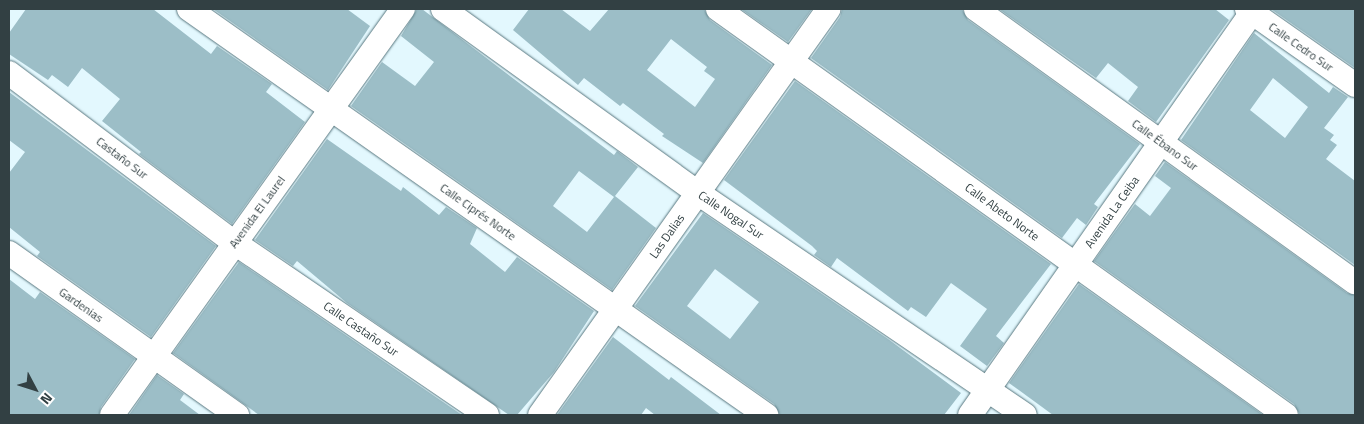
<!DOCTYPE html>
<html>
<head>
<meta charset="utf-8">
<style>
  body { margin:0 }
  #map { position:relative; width:1364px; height:424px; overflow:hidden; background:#e3f8fe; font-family:"Titillium Web",sans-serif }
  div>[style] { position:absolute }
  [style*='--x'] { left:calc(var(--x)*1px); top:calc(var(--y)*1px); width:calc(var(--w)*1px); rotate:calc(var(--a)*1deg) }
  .building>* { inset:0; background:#9cbec7 }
  .roads { filter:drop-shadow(0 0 1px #57767e) drop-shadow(0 0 1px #57767e) }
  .minor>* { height:24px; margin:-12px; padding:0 12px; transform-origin:12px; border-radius:12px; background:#fff }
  span { translate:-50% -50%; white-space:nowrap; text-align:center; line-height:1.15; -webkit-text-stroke:5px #fff; paint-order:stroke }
  .street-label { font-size:12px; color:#324043 }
  .frame { position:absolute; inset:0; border:10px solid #324043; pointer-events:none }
  .north { position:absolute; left:10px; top:364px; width:50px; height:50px; -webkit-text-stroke:4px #fff; paint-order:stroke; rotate:130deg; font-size:14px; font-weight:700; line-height:20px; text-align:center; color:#324043 }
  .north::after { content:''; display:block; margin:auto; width:18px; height:22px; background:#324043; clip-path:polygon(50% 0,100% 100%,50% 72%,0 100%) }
</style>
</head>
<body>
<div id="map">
  <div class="building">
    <div style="clip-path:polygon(26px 9px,153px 9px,211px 54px,217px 46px,272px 84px,266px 92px,305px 122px,232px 224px,139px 154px,141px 152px,102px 121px,120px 99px,82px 68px,68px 87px,52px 75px,48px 80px,9px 54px,9px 33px)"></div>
    <div style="clip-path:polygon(213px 9px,347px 9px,370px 26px,328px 90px)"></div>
    <div style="clip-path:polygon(evenodd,417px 9px,422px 9px,614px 155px,617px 151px,638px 167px,615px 196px,656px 228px,612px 290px,351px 106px,382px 62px,415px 86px,434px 62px,401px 36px,417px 9px,579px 171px,614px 197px,587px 232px,553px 206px,579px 171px)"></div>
    <div style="clip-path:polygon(evenodd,529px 9px,561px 9px,590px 31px,609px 9px,704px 9px,710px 20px,772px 65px,703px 163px,662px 136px,664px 134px,623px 103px,620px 106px,584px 78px,578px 85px,513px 30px,529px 9px,671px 39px,707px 67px,704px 71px,715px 79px,695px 107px,647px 70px,671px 39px)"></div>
    <div style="clip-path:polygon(741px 9px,812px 9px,788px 42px)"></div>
    <div style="clip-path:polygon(842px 9px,962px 9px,968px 20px,1140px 144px,1094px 204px,1098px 207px,1086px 225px,1077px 218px,1062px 238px,811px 58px,840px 17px)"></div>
    <div style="clip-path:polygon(999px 9px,1215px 9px,1229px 20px,1156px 122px,1128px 101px,1138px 87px,1108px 63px,1096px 78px)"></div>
    <div style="clip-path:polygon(1271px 9px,1355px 9px,1355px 68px)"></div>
    <div style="clip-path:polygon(evenodd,1254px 33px,1329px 93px,1333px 87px,1348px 97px,1324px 128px,1334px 135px,1330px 140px,1337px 145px,1326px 159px,1355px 181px,1355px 265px,1181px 140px,1254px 33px,1273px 78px,1308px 107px,1285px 138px,1250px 110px,1273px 78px)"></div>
    <div style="clip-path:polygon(795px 81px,1051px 264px,996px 336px,1004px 343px,987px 366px,960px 346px,987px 309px,951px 283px,926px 317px,911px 307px,908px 311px,837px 258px,831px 267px,814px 255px,817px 251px,812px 246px,724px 180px)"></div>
    <div style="clip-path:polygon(9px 92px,216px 246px,151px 337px,37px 256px,40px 252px,9px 227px,9px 173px,25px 152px,9px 140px)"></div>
    <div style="clip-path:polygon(327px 139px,401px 191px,403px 187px,439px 215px,446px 207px,477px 228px,470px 244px,505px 272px,517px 257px,594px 311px,554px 372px,517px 415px,509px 415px,347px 303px,297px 261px,293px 266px,255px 240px)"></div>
    <div style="clip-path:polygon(1165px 162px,1347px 293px,1355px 295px,1355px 415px,1300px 415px,1294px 404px,1094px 261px,1135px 204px,1150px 216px,1171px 188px,1155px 176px)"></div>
    <div style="clip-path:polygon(evenodd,703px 213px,888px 339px,961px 393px,944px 415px,780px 415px,774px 404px,635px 306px,703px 213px,715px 269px,759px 302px,730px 339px,687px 306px,715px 269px)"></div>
    <div style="clip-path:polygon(239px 262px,462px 415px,259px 415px,173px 353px)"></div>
    <div style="clip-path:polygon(9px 279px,35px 299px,40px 292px,135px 359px,101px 407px,99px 415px,9px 415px)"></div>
    <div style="clip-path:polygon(1079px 284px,1263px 415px,1053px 415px,1009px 383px)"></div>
    <div style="clip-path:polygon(613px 337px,669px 380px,671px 377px,721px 415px,655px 415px,646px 408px,641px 415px,557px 415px)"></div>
    <div style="clip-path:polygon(157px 375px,184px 394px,180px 400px,200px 415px,129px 415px)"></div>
  </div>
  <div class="roads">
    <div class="minor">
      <div style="--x:189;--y:9;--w:706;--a:35.13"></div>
      <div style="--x:443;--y:9;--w:314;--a:35.8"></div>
      <div style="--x:698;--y:193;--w:395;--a:34.2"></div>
      <div style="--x:718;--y:9;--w:698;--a:35.56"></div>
      <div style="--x:976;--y:9;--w:467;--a:35.8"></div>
      <div style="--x:1247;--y:9;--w:132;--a:35.1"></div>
      <div style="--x:9;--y:73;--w:283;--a:37"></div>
      <div style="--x:235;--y:243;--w:305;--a:34.3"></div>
      <div style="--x:9;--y:253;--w:280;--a:35.4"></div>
      <div style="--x:112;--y:415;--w:500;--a:-54.4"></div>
      <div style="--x:540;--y:415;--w:498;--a:-54.6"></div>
      <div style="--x:970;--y:415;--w:495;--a:-55"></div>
    </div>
  </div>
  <div class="street-label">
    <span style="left:1301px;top:47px;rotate:35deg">Calle Cedro Sur</span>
    <span style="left:1165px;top:145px;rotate:36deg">Calle Ébano Sur</span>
    <span style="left:122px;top:158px;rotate:37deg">Castaño Sur</span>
    <span style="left:257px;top:212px;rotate:-54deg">Avenida El Laurel</span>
    <span style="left:478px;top:212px;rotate:35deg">Calle Ciprés Norte</span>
    <span style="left:1002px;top:212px;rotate:36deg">Calle Abeto Norte</span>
    <span style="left:1112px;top:212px;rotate:-55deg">Avenida La Ceiba</span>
    <span style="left:731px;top:215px;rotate:34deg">Calle Nogal Sur</span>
    <span style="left:667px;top:236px;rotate:-55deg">Las Dalias</span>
    <span style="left:81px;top:305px;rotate:35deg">Gardenias</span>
    <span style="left:361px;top:329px;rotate:34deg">Calle Castaño Sur</span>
  </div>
  <div class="frame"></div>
  <div class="north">N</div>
</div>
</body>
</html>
